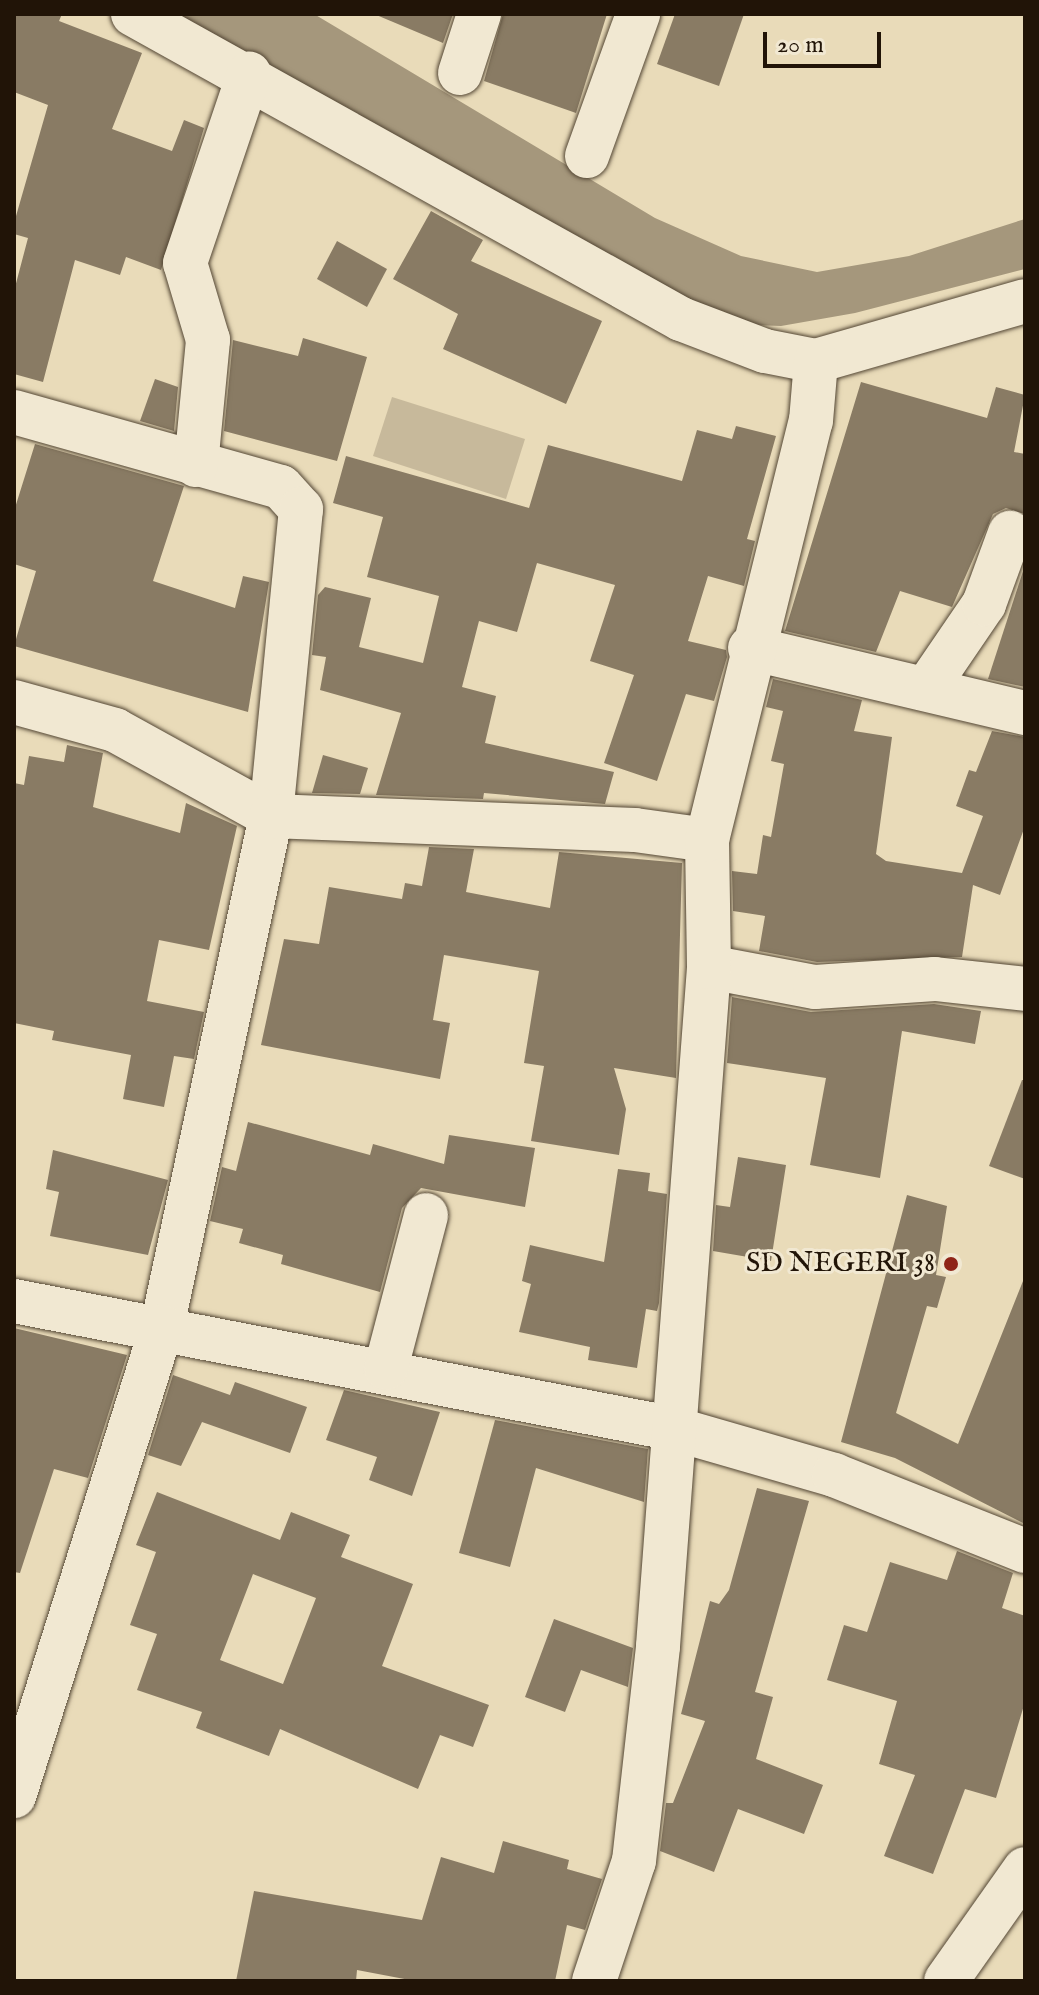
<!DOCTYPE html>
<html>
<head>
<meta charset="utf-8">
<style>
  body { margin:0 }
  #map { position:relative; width:1039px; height:1995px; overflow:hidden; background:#e9dbb9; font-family:"IM FELL English",serif }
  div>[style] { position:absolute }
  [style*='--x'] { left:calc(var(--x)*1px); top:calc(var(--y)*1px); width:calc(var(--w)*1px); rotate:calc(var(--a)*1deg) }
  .green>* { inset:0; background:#c7b99b }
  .water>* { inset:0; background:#a5977c }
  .building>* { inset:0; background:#897b64 }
  .roads { filter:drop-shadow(0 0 2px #534634) drop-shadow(0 0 2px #534634) }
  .minor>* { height:44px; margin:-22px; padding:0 22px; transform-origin:22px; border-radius:22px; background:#f1e8d2 }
  .dots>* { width:22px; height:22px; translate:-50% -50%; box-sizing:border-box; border:4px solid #f1e8d2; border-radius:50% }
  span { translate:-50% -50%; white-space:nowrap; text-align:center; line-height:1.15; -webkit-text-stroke:6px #f1e8d2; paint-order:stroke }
  .poi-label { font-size:28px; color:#211407 }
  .right { translate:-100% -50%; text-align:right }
  .frame { position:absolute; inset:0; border:16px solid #211407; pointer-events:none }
  .scale { position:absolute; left:763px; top:32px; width:118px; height:36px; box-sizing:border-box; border:4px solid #211407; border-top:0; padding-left:10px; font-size:24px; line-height:28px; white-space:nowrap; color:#211407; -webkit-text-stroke:6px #f1e8d2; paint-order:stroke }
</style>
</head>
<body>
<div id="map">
  <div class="green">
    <div style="clip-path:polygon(392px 397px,525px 439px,506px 499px,373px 456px)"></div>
  </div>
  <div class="water">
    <div style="clip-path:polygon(153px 14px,314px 14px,655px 218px,741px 256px,817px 272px,909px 256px,1025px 219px,1025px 269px,855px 313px,781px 326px,729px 324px)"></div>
  </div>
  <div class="building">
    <div style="clip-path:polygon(14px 14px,62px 14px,59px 21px,142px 53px,112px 129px,172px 151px,184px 120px,204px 128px,161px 270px,126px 257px,120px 275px,75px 260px,43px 382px,14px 374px,14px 291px,28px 238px,14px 234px,14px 223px,48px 105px,14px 92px)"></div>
    <div style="clip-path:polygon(374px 14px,453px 14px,443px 43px)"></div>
    <div style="clip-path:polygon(503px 14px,607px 14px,576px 113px,484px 81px)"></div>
    <div style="clip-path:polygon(675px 14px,744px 14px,719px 86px,657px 64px)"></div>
    <div style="clip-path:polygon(431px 211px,483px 240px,471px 261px,602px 321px,566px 404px,443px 349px,458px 314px,393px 279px)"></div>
    <div style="clip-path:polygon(337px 241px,387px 269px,367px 307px,317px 279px)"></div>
    <div style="clip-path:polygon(303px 338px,367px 357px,337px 461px,224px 431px,233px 340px,298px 356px)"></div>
    <div style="clip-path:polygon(155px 379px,178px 387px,174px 431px,140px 421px)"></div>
    <div style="clip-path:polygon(861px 382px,987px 418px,996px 387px,1025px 395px,1014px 452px,1025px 454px,1025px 514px,1006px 508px,993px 514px,952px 607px,900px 591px,876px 652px,785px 631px)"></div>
    <div style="clip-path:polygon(736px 426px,776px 436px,747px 539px,755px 541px,744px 586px,708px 576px,688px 641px,726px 650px,727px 657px,714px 701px,686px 694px,657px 781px,604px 763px,634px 675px,590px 661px,615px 585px,537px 563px,517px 632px,479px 621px,462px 687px,496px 696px,485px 743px,614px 772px,605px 804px,484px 793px,483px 799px,376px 795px,401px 713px,320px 690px,326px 657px,312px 655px,318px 595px,325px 587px,371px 598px,359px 647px,423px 663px,439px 596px,367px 577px,383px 517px,333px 503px,346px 456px,529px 508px,548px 445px,682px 481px,697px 430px,732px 439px)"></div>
    <div style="clip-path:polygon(35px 444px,184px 486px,153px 581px,235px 608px,243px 576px,269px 582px,248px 712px,14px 646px,36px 571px,14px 564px,14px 511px)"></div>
    <div style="clip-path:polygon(1025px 565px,1025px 687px,988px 679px)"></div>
    <div style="clip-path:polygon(773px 679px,862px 700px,854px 731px,892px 737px,876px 854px,886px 861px,962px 873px,983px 816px,956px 806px,969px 770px,976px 772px,992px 731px,1025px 737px,1025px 826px,1000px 895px,973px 885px,962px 957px,817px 962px,759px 951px,765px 916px,733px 911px,732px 871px,757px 874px,763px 835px,771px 837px,784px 764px,771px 761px,783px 711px,766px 707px)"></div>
    <div style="clip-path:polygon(67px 745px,103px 753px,93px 807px,180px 833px,186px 803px,237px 826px,209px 950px,159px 940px,147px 1001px,204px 1012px,194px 1059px,174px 1056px,164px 1107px,123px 1099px,131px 1055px,52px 1040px,54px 1031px,14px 1023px,14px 783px,24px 785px,29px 756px,64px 762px)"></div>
    <div style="clip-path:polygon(323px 755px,368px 768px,360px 794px,312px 793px)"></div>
    <div style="clip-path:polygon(429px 847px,474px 849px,466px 892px,550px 908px,559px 852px,682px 863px,676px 1078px,614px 1068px,626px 1109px,619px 1155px,531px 1141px,544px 1066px,524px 1063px,539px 971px,444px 955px,433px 1020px,450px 1023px,440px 1079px,261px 1045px,284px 939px,319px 944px,329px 887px,402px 899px,405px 883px,422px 886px)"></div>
    <div style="clip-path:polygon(732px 997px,811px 1012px,934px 1004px,981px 1011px,975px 1044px,902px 1031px,880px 1178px,810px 1165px,826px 1078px,727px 1063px)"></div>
    <div style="clip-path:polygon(1022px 1080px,1025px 1080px,1025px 1179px,989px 1166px)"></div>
    <div style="clip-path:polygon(248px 1122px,370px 1155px,373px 1144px,444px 1164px,449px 1135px,535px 1148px,525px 1207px,421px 1188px,402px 1208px,380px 1292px,281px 1264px,283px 1255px,239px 1243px,243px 1229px,210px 1221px,222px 1167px,236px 1171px)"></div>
    <div style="clip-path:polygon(53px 1150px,168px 1180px,148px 1255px,50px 1236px,59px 1192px,46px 1189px)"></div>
    <div style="clip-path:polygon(738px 1157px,786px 1165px,771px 1261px,713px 1251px,716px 1205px,730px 1207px)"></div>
    <div style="clip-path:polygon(618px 1169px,650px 1173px,648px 1191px,667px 1194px,659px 1303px,657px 1311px,646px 1309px,637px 1368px,588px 1360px,590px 1347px,519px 1332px,531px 1284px,522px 1281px,530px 1245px,604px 1262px)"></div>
    <div style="clip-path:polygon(907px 1195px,947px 1206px,936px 1275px,946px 1277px,937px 1308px,927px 1306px,896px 1413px,958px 1444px,1025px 1276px,1025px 1524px,895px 1458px,841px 1442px)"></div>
    <div style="clip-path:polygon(14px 1328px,127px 1355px,88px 1478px,54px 1469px,20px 1573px,14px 1572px)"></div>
    <div style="clip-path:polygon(173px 1375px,230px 1395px,235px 1382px,307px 1407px,290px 1453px,202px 1422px,181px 1466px,148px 1455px)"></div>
    <div style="clip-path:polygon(344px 1390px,440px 1412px,412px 1496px,369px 1480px,377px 1457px,326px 1440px)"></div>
    <div style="clip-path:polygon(495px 1420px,648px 1449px,644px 1502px,536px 1468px,510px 1567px,459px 1553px)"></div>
    <div style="clip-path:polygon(757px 1488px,809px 1501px,755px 1692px,773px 1697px,756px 1759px,823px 1785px,804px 1834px,738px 1809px,714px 1872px,660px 1851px,666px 1803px,673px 1803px,705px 1721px,681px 1714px,710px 1601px,719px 1604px,729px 1590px)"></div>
    <div style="clip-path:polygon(evenodd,157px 1492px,280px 1540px,291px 1512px,350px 1535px,341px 1557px,413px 1584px,382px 1666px,489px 1705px,473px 1747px,440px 1735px,418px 1789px,280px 1729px,269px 1756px,196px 1728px,202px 1712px,137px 1690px,157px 1634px,130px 1625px,156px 1552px,136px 1545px,157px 1492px,253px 1574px,316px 1598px,283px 1684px,220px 1660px,253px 1574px)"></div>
    <div style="clip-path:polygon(957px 1551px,1013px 1573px,1002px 1608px,1025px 1616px,1025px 1702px,996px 1798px,965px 1789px,933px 1874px,884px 1856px,915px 1775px,879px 1764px,897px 1701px,827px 1680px,844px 1625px,867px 1632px,890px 1562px,947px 1580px)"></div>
    <div style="clip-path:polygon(554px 1619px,633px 1648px,628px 1687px,581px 1670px,565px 1712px,525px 1697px)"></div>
    <div style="clip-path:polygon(503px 1841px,569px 1860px,567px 1869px,602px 1879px,585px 1930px,567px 1925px,555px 1981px,415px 1981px,357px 1970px,356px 1981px,236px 1981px,254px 1891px,422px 1920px,441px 1857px,494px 1873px)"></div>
  </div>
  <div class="roads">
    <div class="minor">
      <div style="--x:133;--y:14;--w:627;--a:29.1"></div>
      <div style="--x:681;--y:319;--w:90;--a:20.9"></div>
      <div style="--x:765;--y:351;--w:52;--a:11.1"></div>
      <div style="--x:816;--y:361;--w:217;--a:-16"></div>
      <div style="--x:460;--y:73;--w:62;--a:-72.1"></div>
      <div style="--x:587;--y:156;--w:151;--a:-70.2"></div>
      <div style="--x:14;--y:412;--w:277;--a:15.7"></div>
      <div style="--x:281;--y:487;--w:30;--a:48"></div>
      <div style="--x:301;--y:509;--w:308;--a:95.6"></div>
      <div style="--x:271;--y:816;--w:522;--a:102.04"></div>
      <div style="--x:162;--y:1327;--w:492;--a:107.5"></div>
      <div style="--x:196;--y:465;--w:126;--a:-84.5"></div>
      <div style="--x:208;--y:340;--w:80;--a:-106.6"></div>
      <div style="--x:185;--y:263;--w:200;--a:-71.3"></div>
      <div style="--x:750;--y:648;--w:283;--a:13.3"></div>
      <div style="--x:926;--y:689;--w:103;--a:-55.7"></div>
      <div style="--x:984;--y:604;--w:76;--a:-69.9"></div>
      <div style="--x:14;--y:702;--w:105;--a:15.5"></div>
      <div style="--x:115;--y:730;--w:178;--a:28.9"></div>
      <div style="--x:271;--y:816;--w:364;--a:2.2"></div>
      <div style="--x:635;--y:830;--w:73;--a:7.9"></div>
      <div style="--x:709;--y:967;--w:108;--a:10.7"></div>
      <div style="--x:815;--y:987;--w:120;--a:-3.8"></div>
      <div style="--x:935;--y:979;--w:91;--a:6.3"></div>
      <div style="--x:14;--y:1301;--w:673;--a:10.96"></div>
      <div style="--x:675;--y:1429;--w:166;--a:16.1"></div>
      <div style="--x:834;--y:1475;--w:206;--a:21.7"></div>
      <div style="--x:386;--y:1368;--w:158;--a:-75.3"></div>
      <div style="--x:594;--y:1981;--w:126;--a:-71.6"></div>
      <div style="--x:634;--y:1861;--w:216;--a:-83.6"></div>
      <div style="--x:658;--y:1646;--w:681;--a:-85.7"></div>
      <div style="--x:709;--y:967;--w:127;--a:-90.9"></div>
      <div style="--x:707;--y:840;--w:432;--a:-76.1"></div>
      <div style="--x:811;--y:421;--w:60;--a:-85.2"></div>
      <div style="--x:946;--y:1981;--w:137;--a:-54.8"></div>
    </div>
  </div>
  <div class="dots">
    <div style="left:951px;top:1264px;background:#8f2418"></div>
  </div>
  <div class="poi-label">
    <span class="right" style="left:935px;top:1264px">SD NEGERI 38</span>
  </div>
  <div class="frame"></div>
  <div class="scale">20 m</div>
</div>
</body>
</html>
